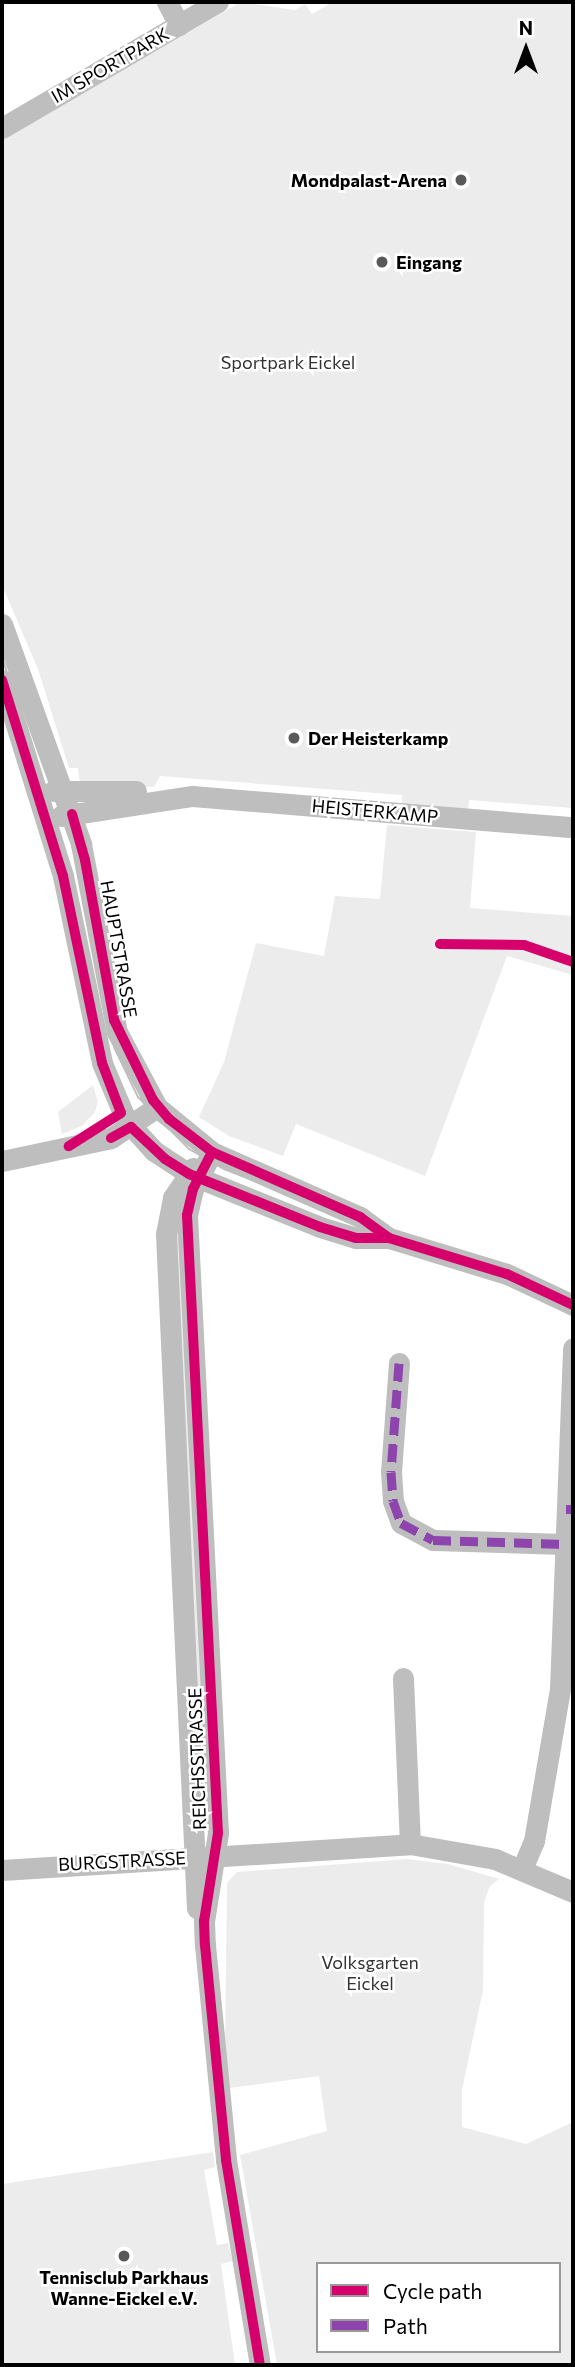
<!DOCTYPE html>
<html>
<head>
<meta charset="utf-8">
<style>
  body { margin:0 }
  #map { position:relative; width:575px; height:2367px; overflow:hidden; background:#fff; font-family:Commissioner,sans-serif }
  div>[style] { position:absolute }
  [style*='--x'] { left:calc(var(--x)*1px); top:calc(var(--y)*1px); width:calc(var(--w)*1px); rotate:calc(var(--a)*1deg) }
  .green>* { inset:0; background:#ececec }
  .minor>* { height:21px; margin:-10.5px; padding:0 10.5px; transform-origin:10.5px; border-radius:10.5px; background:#bebebe }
  .tram>* { height:2px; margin:-1px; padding:0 1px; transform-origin:1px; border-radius:1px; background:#bebebe }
  .quiet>* { height:9px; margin-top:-4.5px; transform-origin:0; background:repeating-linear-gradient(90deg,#8e44ad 0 18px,transparent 0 27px) }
  .cycleway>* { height:10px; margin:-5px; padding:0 5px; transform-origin:5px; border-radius:5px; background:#d6006c }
  .dots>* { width:19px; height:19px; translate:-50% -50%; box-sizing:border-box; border:4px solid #fff; border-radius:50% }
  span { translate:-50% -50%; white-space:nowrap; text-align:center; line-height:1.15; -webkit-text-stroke:5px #fff; paint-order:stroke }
  .street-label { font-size:18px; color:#000 }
  .poi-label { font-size:18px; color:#000; font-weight:700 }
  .right { translate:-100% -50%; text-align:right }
  .left { translate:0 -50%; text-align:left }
  .park-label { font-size:18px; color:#333 }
  .frame { position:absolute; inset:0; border:4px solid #000; pointer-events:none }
  .legend { position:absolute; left:316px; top:2262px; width:245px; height:91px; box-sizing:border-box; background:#fff; border:2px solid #999; margin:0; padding:9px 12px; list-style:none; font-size:21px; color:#000 }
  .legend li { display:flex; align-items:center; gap:14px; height:35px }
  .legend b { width:35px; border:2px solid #999 }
  .north { position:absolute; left:491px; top:14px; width:70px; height:70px; -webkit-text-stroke:5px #fff; paint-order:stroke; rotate:0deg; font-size:19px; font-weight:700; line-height:28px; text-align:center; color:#000 }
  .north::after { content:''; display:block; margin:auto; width:24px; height:32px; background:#000; clip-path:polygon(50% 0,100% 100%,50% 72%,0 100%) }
</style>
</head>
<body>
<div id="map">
  <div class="green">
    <div style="clip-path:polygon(241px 2px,295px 10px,305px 4px,312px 14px,333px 2px,573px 2px,573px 808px,469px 800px,468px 812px,402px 807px,402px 795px,160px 776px,154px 787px,80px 784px,78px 768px,69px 768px,38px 669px,2px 585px,2px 140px)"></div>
    <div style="clip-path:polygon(387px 825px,476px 832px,470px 908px,573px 916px,573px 975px,507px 956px,425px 1176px,296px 1124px,283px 1156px,229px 1136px,199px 1117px,224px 1062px,256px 943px,324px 956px,335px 896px,380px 899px)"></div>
    <div style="clip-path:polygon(93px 1085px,98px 1102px,95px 1112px,82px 1126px,62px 1134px,58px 1112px)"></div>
    <div style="clip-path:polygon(178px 1200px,214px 1830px,201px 1830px,172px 1275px)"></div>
    <div style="clip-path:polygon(evenodd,407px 1859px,448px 1864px,499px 1879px,490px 1886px,484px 1902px,483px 1990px,462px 2090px,462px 2127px,526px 2144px,573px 2122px,573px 2365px,277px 2365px,240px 2155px,327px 2131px,319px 2076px,230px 2088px,225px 2048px,227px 1883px,237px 1872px,407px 1859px,318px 2264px,559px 2264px,559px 2351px,318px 2351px,318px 2264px)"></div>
    <div style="clip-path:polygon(213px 2152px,215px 2167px,204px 2170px,217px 2245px,228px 2243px,233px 2261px,221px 2264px,235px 2365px,2px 2365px,2px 2184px)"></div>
  </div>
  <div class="minor">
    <div style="--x:167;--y:2;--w:26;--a:62"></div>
    <div style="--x:2;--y:128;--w:250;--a:-30.3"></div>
    <div style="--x:2;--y:624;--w:234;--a:70.2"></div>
    <div style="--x:81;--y:844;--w:191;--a:79.2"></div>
    <div style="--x:117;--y:1032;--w:85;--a:61.9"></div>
    <div style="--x:157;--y:1107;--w:71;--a:39.3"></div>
    <div style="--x:212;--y:1152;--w:162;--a:23.7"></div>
    <div style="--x:360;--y:1217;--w:36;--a:36"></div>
    <div style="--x:389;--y:1238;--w:123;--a:17"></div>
    <div style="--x:507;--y:1274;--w:73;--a:25.2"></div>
    <div style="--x:2;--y:680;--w:205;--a:72.7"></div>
    <div style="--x:63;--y:876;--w:191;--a:78.2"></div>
    <div style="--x:102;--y:1063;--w:62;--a:67.2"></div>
    <div style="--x:126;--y:1120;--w:42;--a:47.9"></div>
    <div style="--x:154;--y:1151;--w:42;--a:33.3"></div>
    <div style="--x:189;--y:1174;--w:141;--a:22"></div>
    <div style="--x:320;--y:1227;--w:38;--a:17"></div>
    <div style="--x:356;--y:1238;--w:33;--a:0"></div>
    <div style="--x:53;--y:791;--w:83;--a:0"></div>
    <div style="--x:61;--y:816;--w:133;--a:-8.7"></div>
    <div style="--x:192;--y:796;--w:382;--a:4.7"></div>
    <div style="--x:212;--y:1152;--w:42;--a:117.2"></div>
    <div style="--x:193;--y:1189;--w:27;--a:103"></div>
    <div style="--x:187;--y:1215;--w:619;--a:87.13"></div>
    <div style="--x:218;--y:1833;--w:89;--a:99"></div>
    <div style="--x:204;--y:1921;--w:24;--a:88"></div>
    <div style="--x:205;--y:1945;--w:216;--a:84.4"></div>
    <div style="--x:226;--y:2160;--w:208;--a:80.6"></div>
    <div style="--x:2;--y:1161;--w:111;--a:-11.9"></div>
    <div style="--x:111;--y:1138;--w:55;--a:-34"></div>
    <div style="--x:193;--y:1168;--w:36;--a:124"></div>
    <div style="--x:173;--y:1198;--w:37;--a:101"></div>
    <div style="--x:166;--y:1234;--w:675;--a:87.37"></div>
    <div style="--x:399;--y:1363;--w:109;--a:94.2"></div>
    <div style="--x:391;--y:1472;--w:29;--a:86"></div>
    <div style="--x:393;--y:1501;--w:23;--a:70"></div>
    <div style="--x:401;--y:1523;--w:36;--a:28"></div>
    <div style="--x:433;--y:1540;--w:132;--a:1.7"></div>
    <div style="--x:403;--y:1678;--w:166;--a:87.6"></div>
    <div style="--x:522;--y:1869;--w:30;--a:-67"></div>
    <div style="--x:534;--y:1841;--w:154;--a:-80.3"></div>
    <div style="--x:560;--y:1689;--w:341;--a:-87.8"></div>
    <div style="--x:2;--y:1870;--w:409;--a:-3.6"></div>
    <div style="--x:410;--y:1844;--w:86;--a:10"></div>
    <div style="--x:495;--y:1859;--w:85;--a:22.9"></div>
  </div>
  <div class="tram">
    <div style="--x:2;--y:641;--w:27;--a:68"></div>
    <div style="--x:2;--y:657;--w:213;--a:72.5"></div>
    <div style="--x:66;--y:860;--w:214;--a:77.8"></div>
    <div style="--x:111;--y:1069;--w:65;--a:62.7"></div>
    <div style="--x:141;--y:1127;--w:38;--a:45"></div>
    <div style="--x:168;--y:1154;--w:47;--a:28.2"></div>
    <div style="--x:209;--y:1176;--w:159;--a:21.1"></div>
    <div style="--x:357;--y:1233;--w:155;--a:16.5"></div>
    <div style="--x:506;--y:1277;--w:74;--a:25.5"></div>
    <div style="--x:114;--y:1047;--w:55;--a:64.4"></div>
    <div style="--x:138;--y:1097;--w:73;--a:45.6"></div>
    <div style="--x:189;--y:1149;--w:40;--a:29.7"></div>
    <div style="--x:224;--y:1169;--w:171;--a:21.3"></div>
  </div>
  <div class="quiet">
    <div style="--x:399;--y:1363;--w:109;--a:94.2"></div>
    <div style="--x:391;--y:1472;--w:29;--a:86"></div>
    <div style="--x:393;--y:1501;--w:23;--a:70"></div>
    <div style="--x:401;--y:1523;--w:36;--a:28"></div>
    <div style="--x:433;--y:1540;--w:132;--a:1.7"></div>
    <div style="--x:566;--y:1509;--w:7;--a:0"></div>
  </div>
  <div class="cycleway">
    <div style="--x:2;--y:680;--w:205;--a:72.7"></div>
    <div style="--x:63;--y:876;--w:191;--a:78.2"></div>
    <div style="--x:102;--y:1063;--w:53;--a:69.2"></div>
    <div style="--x:121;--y:1113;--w:62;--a:147.6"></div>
    <div style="--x:72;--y:814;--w:48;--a:74.2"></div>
    <div style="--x:85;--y:860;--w:163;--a:79.7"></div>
    <div style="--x:114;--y:1020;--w:89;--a:64"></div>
    <div style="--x:153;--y:1100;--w:25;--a:50"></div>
    <div style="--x:169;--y:1119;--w:54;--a:37.5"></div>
    <div style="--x:212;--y:1152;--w:162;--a:23.7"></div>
    <div style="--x:360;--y:1217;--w:36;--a:36"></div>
    <div style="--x:389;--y:1238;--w:123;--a:17"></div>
    <div style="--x:507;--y:1274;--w:73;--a:25.2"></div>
    <div style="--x:440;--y:944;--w:84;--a:0.7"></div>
    <div style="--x:524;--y:945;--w:52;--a:19.1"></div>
    <div style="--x:111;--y:1138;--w:23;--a:-29"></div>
    <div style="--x:131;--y:1127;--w:47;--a:43.3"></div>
    <div style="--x:165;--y:1159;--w:28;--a:32"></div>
    <div style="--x:189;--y:1174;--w:141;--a:22"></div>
    <div style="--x:320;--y:1227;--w:38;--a:17"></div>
    <div style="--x:356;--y:1238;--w:33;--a:0"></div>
    <div style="--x:212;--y:1152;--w:42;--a:117.2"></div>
    <div style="--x:193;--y:1189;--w:27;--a:103"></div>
    <div style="--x:187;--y:1215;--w:619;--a:87.13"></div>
    <div style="--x:218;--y:1833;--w:89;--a:99"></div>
    <div style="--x:204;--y:1921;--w:24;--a:88"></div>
    <div style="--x:205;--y:1945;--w:216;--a:84.4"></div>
    <div style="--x:226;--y:2160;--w:208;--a:80.6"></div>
  </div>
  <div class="dots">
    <div style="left:461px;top:180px;background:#595959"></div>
    <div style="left:382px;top:262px;background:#595959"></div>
    <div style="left:294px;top:738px;background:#595959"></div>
    <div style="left:124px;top:2256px;background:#595959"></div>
  </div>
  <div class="street-label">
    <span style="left:110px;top:65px;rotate:-30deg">IM SPORTPARK</span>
    <span style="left:375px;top:811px;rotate:5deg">HEISTERKAMP</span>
    <span style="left:119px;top:949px;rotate:80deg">HAUPTSTRASSE</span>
    <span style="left:197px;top:1759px;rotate:-92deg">REICHSSTRASSE</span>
    <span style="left:122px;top:1861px;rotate:-3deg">BURGSTRASSE</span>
  </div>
  <div class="poi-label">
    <span class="right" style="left:447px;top:180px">Mondpalast-Arena</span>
    <span class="left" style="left:396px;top:262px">Eingang</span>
    <span class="left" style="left:308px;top:738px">Der Heisterkamp</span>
    <span style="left:124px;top:2288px">Tennisclub Parkhaus<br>Wanne-Eickel e.V.</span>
  </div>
  <div class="park-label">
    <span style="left:288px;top:362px">Sportpark Eickel</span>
    <span style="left:370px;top:1973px">Volksgarten<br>Eickel</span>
  </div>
  <div class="frame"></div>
  <ul class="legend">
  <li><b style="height:9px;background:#d6006c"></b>Cycle path</li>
  <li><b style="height:9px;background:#8e44ad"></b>Path</li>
  </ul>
  <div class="north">N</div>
</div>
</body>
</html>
